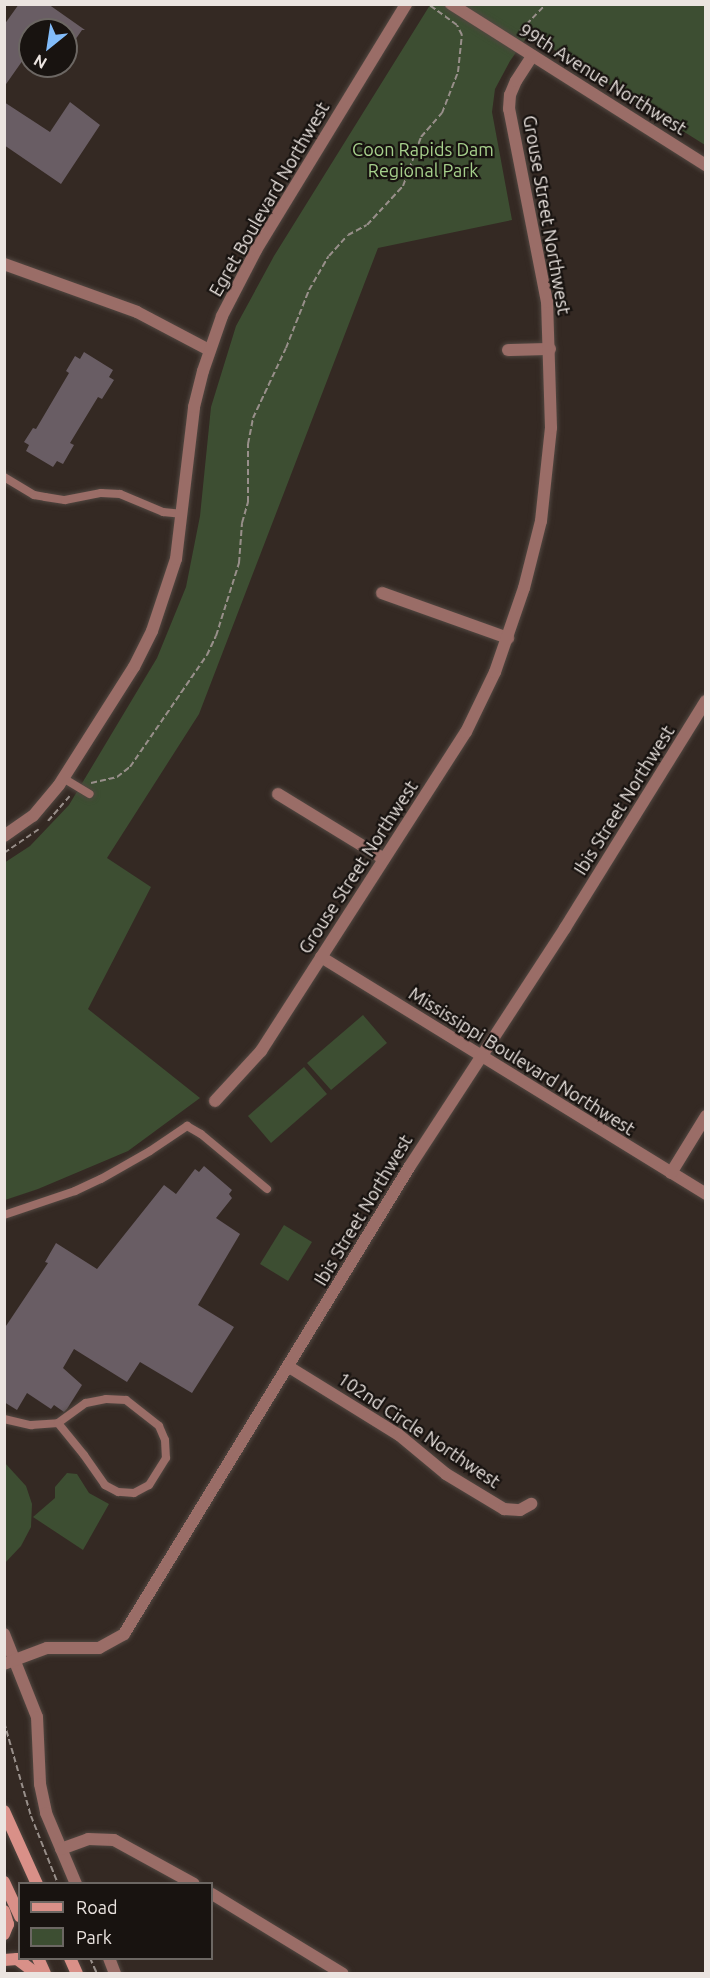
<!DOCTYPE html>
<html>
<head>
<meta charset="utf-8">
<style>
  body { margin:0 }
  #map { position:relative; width:710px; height:1978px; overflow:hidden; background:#342923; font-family:Ubuntu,sans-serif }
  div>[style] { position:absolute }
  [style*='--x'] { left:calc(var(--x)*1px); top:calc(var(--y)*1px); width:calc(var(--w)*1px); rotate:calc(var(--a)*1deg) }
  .green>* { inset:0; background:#3d4e32 }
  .building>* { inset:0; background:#695d64 }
  .path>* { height:2px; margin-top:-1px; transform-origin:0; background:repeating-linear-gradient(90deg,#988f8a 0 6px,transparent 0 9px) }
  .roads { filter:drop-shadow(0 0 2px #514741) drop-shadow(0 0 2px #514741) }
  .service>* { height:8px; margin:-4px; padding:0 4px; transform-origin:4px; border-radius:4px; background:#9a6d67 }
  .minor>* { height:12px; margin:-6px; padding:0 6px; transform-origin:6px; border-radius:6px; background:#9a6d67 }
  .tertiary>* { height:12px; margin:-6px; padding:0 6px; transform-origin:6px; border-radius:6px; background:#9a6d67 }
  .secondary>* { height:12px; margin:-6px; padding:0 6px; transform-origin:6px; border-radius:6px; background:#d99088 }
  span { translate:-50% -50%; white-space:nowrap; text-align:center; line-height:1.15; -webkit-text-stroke:4.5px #181310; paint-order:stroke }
  .street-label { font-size:18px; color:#ebe4e0 }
  .park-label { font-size:18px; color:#a6d08c }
  .frame { position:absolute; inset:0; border:6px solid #ebe4e0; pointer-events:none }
  .legend { position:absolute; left:18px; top:1882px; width:195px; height:78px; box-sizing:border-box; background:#181310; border:2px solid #6c6763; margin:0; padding:8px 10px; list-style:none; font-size:18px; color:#ebe4e0 }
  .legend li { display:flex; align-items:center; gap:12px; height:30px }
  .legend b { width:30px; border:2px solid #6c6763 }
  .north { position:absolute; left:18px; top:18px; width:60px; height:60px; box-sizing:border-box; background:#181310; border:2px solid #6c6763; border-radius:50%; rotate:210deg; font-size:16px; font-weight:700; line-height:24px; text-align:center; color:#ebe4e0 }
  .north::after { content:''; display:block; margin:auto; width:21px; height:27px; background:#82bcfa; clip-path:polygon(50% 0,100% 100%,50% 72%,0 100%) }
</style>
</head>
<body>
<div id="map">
  <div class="green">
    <div style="clip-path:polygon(430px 5px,705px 5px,705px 145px,529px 34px,510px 61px,495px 89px,492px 112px,512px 220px,378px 248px,199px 714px,107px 858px,151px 887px,88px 1009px,200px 1098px,128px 1151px,38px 1189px,5px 1200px,4px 863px,30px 846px,69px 805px,157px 658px,186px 587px,200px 516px,211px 407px,236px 326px,274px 256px)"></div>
    <div style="clip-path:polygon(363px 1015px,387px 1043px,331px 1090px,307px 1063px)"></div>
    <div style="clip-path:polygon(304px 1067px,327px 1094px,271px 1143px,248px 1116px)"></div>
    <div style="clip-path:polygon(284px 1225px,312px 1242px,288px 1281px,260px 1264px)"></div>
    <div style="clip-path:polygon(5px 1463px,26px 1486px,32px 1504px,31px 1527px,21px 1546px,5px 1563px)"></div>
    <div style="clip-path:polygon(67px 1473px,77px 1474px,89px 1493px,109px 1504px,83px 1550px,33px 1517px,55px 1498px,55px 1487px)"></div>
  </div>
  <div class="building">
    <div style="clip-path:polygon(19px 4px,48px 4px,85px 30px,82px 30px,66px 53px,66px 30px,30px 30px,30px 50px,4px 87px,4px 25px)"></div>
    <div style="clip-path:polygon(4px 102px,50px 132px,70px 102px,100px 125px,61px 184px,4px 145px)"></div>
    <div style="clip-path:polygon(84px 352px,113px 370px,109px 377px,114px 380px,102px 399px,98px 397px,70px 443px,74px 445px,63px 464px,57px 461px,53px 467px,26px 451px,29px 445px,24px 442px,33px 428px,36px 429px,69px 373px,66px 371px,75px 356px,80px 359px)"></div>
    <div style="clip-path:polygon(204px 1166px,232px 1190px,229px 1194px,232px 1198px,216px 1218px,240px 1234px,198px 1305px,234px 1327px,192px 1393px,140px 1362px,127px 1382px,74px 1349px,63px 1368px,82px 1385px,67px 1409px,64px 1412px,54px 1405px,51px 1409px,27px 1393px,17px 1410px,4px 1402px,4px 1329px,48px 1263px,45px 1262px,56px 1243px,97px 1269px,164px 1185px,176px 1194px,195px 1169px,199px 1172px)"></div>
  </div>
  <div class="path">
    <div style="--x:520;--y:31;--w:37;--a:-46"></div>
    <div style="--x:91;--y:783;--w:27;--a:-13"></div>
    <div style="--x:117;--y:777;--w:16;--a:-38"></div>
    <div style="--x:130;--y:767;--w:136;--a:-55.5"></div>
    <div style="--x:207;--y:655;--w:21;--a:-65"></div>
    <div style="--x:216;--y:636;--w:77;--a:-72.5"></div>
    <div style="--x:239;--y:563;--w:40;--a:-85.7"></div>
    <div style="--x:242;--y:523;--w:22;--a:-74"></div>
    <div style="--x:248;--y:502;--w:58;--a:-90"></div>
    <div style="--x:248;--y:444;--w:26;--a:-79"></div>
    <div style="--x:253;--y:418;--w:77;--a:-64.8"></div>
    <div style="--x:286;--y:348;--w:62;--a:-68.4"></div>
    <div style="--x:309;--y:290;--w:39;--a:-60"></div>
    <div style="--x:329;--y:256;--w:28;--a:-48"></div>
    <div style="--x:348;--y:235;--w:21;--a:-28"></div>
    <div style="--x:367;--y:225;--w:53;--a:-47.3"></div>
    <div style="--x:403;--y:186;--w:52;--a:-69.8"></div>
    <div style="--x:421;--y:137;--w:32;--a:-49"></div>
    <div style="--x:442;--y:113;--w:44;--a:-68.7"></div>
    <div style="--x:458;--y:72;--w:37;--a:-84"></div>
    <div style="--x:462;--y:35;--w:11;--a:-117"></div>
    <div style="--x:457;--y:25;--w:36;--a:-144"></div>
    <div style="--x:48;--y:821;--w:33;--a:-49"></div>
    <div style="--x:4;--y:853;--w:42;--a:-34.4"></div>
    <div style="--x:4;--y:1722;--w:98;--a:74"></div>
    <div style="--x:31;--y:1816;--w:73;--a:68.3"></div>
    <div style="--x:90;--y:1958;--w:17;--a:66"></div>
  </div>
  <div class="roads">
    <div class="service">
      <div style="--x:4;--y:477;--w:35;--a:31"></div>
      <div style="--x:34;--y:495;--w:11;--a:10"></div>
      <div style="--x:45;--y:497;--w:20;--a:9"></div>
      <div style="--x:65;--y:500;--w:37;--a:-11"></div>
      <div style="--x:101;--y:493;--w:19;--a:3"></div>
      <div style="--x:120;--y:494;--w:47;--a:22.7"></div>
      <div style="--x:163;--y:512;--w:20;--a:6"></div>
      <div style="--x:63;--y:778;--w:31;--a:31"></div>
      <div style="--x:4;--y:1215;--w:75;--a:-18.7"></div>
      <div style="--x:75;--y:1191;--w:29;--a:-25"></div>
      <div style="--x:101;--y:1179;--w:56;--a:-29.7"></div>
      <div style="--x:150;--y:1151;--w:45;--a:-34"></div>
      <div style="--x:187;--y:1126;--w:16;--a:30"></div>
      <div style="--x:201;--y:1134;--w:86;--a:39.8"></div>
      <div style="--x:4;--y:1419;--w:28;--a:13"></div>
      <div style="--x:31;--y:1425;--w:27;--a:-4"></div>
      <div style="--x:58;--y:1423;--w:34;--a:-36"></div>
      <div style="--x:86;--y:1403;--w:20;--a:-11"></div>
      <div style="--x:106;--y:1399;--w:20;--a:3"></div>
      <div style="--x:126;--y:1400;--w:42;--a:38.2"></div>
      <div style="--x:159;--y:1426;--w:15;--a:67"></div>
      <div style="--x:165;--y:1440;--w:18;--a:87"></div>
      <div style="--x:166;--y:1458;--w:32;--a:122"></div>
      <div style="--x:149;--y:1485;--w:17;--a:152"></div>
      <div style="--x:134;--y:1493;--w:16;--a:-176"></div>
      <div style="--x:118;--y:1492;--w:15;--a:-152"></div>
      <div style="--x:105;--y:1485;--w:37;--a:-125"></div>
      <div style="--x:84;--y:1455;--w:41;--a:-129.1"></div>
    </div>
    <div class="minor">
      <div style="--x:4;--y:264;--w:141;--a:19.8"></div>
      <div style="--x:137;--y:312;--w:81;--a:27.8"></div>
      <div style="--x:508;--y:350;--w:42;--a:-1.4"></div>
      <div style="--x:382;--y:593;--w:134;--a:19.7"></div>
      <div style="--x:278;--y:794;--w:124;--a:31.5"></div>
      <div style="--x:321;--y:957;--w:452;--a:31.6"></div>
      <div style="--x:215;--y:1101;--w:68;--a:-47.4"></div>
      <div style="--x:261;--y:1051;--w:379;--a:-57.3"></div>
      <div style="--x:466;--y:732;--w:67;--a:-64.2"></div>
      <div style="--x:495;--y:672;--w:89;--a:-71"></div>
      <div style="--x:524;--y:588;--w:69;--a:-75.8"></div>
      <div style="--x:541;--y:521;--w:94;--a:-83.9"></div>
      <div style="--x:551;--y:428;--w:126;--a:-91.8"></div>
      <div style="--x:547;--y:302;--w:197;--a:-101.1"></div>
      <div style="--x:509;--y:109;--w:14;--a:-86"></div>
      <div style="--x:510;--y:95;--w:15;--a:-67"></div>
      <div style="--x:516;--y:81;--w:30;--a:-57"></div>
      <div style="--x:671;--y:1173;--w:67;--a:-58.4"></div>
      <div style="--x:289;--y:1367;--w:129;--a:31.7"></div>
      <div style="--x:399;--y:1435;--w:61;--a:39.7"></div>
      <div style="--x:446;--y:1474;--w:68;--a:31.1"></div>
      <div style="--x:504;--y:1509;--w:16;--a:4"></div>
      <div style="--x:520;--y:1510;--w:13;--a:-29"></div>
      <div style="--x:4;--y:1634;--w:89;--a:68.3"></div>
      <div style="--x:37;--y:1717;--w:67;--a:87.4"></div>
      <div style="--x:40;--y:1784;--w:30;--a:78"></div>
      <div style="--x:46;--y:1813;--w:77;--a:67.1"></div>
      <div style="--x:4;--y:1664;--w:46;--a:-20.4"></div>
      <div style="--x:47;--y:1648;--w:52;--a:0"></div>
      <div style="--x:99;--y:1648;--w:29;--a:-29"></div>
      <div style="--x:124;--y:1634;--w:548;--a:-58.57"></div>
      <div style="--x:410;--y:1166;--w:284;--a:-56.9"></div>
      <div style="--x:565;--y:928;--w:267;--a:-58.2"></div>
      <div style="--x:61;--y:1849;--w:29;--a:-20"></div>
      <div style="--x:88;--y:1839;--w:26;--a:2"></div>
      <div style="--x:114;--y:1840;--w:91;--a:28.8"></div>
      <div style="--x:212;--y:1894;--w:153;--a:31.4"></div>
      <div style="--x:109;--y:1958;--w:17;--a:69"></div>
    </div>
    <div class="tertiary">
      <div style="--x:451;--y:4;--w:302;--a:32.3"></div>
      <div style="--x:4;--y:836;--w:35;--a:-35"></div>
      <div style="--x:33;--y:816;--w:40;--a:-50"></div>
      <div style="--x:59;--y:785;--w:140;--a:-57.6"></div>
      <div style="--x:134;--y:667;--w:40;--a:-63.4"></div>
      <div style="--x:152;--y:631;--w:76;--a:-71.6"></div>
      <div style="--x:176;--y:559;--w:153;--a:-83.2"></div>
      <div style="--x:194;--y:407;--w:37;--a:-76"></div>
      <div style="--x:203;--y:371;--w:58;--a:-70.9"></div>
      <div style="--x:222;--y:316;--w:74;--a:-62.7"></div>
      <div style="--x:256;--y:250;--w:288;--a:-58.6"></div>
    </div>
    <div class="secondary">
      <div style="--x:4;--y:1811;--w:80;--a:65.7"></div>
      <div style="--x:4;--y:1882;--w:38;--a:65"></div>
      <div style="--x:4;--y:1911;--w:14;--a:73"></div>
      <div style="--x:8;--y:1924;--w:11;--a:112"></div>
      <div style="--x:38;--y:1958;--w:17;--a:66"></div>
      <div style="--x:70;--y:1958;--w:17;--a:66"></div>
      <div style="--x:4;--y:1960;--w:13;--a:-4"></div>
      <div style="--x:17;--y:1959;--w:25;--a:37"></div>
    </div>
  </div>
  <div class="street-label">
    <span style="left:603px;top:79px;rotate:32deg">99th Avenue Northwest</span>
    <span style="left:269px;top:199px;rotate:-60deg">Egret Boulevard Northwest</span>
    <span style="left:547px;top:215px;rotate:80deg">Grouse Street Northwest</span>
    <span style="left:624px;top:800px;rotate:-58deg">Ibis Street Northwest</span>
    <span style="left:358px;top:867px;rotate:-57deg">Grouse Street Northwest</span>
    <span style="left:522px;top:1061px;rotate:32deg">Mississippi Boulevard Northwest</span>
    <span style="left:363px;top:1210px;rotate:-59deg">Ibis Street Northwest</span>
    <span style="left:419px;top:1430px;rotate:34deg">102nd Circle Northwest</span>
  </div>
  <div class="park-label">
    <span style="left:423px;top:160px">Coon Rapids Dam<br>Regional Park</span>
  </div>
  <div class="frame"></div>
  <ul class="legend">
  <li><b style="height:8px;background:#d99088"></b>Road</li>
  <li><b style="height:16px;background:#3d4e32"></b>Park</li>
  </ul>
  <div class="north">N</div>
</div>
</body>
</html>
